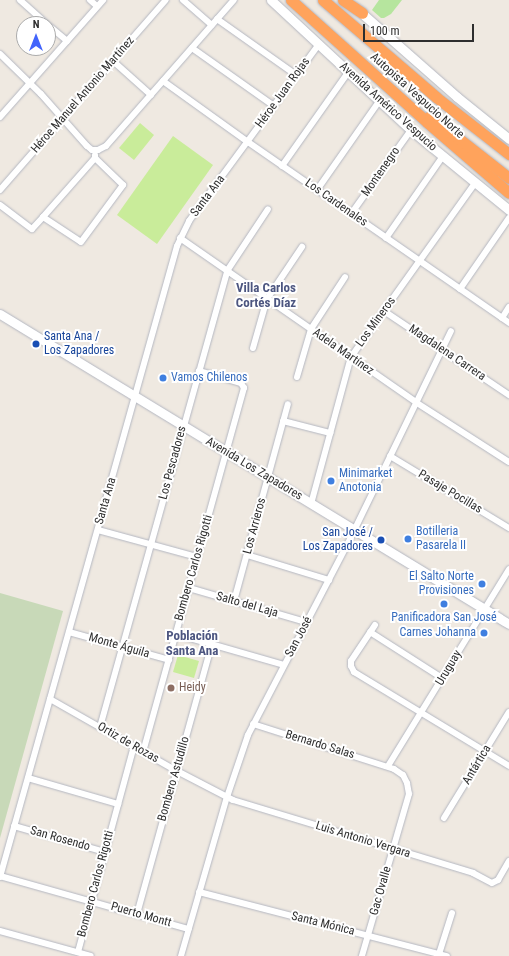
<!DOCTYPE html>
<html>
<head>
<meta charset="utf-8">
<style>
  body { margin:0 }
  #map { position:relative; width:509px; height:956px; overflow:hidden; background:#efe9e1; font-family:"Roboto Condensed",sans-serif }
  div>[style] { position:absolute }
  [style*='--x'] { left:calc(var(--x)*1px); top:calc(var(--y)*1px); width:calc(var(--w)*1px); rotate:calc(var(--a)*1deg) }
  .green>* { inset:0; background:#b6e59e }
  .cemetery>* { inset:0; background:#c8d9b8 }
  .pitch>* { inset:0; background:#c9ec9a }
  .roads { filter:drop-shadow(0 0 1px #b4b7c1) drop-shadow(0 0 1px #b4b7c1) }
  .street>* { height:6px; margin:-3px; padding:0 3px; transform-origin:3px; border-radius:3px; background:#fff }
  .secondary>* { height:9px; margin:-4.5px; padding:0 4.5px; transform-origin:4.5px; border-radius:4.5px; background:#fff }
  .highway>* { height:11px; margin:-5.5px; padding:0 5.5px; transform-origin:5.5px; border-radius:5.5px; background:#ffa35c }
  .dots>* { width:11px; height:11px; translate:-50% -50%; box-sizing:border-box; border:2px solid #fff; border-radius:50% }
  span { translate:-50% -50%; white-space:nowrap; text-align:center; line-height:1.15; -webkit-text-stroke:4px #fff; paint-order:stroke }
  .street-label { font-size:12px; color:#2e2e2e }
  .transit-label { font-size:12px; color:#164399 }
  .left { translate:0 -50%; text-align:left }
  .right { translate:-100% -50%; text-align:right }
  .shop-label { font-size:12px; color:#366cbe }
  .education-label { font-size:12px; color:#785e54 }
  .neighbourhood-label { font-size:13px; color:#4d5680; font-weight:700 }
  .north { position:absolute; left:16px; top:16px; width:40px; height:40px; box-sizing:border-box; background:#fff; border:1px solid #ababab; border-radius:50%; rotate:0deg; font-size:11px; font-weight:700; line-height:16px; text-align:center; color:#2e2e2e }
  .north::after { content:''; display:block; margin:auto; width:14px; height:18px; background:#4264fb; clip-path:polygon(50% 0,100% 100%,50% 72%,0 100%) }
  .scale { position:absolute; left:363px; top:24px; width:111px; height:18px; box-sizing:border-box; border:2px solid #2e2e2e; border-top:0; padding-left:5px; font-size:12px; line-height:14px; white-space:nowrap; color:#2e2e2e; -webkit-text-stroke:3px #fff; paint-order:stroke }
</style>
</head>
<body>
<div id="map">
  <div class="green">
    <div style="clip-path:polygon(379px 0,402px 0,391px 14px,384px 18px,381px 18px,372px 10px)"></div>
  </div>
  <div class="cemetery">
    <div style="clip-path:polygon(0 593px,63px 611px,0 838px)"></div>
  </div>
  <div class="pitch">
    <div style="clip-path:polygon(140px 123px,154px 135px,134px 160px,119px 148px)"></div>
    <div style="clip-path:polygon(173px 136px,213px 165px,157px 244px,117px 215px)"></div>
    <div style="clip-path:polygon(178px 655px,199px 661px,194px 678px,173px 672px)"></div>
  </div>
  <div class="roads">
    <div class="street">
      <div style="--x:20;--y:0;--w:36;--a:42"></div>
      <div style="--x:90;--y:0;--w:9;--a:41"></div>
      <div style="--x:183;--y:0;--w:38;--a:41"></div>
      <div style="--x:217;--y:19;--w:97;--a:35.3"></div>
      <div style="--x:48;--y:25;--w:25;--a:40"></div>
      <div style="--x:192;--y:48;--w:100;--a:35.3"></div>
      <div style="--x:0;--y:54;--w:57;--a:44.3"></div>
      <div style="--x:41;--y:94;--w:69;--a:48.5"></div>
      <div style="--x:87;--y:146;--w:6;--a:39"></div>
      <div style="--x:92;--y:150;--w:6;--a:0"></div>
      <div style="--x:98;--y:150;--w:9;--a:-27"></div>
      <div style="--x:106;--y:146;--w:194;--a:-48.8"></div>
      <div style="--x:113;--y:61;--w:51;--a:41.8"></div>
      <div style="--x:163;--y:81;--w:105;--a:35.7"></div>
      <div style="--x:248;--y:142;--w:318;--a:34.7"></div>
      <div style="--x:0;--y:117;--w:156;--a:-48.6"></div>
      <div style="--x:282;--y:166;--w:116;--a:-54.8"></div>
      <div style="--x:0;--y:190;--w:252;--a:-48.9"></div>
      <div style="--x:317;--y:190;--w:110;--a:-55"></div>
      <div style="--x:0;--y:205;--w:40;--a:37"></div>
      <div style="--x:32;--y:229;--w:16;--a:-47"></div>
      <div style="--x:43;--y:217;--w:45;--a:33.3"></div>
      <div style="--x:81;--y:242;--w:71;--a:-53.6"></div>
      <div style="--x:123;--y:185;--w:39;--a:-136"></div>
      <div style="--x:351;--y:214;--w:103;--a:-54.5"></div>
      <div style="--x:43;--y:217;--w:79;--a:-48.6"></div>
      <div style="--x:95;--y:158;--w:3;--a:-90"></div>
      <div style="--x:180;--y:238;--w:289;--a:34.8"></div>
      <div style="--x:417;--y:403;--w:109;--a:32.7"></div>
      <div style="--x:386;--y:238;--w:100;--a:-55.2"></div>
      <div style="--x:460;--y:289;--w:86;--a:-55.4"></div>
      <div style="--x:384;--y:311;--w:151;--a:33.9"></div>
      <div style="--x:502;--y:318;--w:13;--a:-58"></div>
      <div style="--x:253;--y:348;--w:51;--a:-74.1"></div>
      <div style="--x:267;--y:299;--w:63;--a:-56.1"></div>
      <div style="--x:297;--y:377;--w:50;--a:-73.7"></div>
      <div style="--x:311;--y:329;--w:62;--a:-56.8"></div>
      <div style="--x:283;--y:421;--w:49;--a:14.3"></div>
      <div style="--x:390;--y:456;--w:139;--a:31.2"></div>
      <div style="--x:311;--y:504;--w:152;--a:-74.8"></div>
      <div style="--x:351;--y:357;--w:214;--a:-54.5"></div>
      <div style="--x:98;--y:530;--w:103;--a:15.3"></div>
      <div style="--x:247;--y:555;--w:86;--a:17"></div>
      <div style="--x:189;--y:588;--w:122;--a:16.2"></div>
      <div style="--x:234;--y:601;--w:204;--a:-74.7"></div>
      <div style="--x:375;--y:625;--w:43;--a:123.7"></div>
      <div style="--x:351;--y:661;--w:5;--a:90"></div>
      <div style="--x:351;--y:666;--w:7;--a:63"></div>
      <div style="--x:354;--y:672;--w:181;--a:31.2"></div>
      <div style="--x:69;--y:632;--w:104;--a:15.6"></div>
      <div style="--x:370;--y:632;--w:85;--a:32.6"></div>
      <div style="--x:176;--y:634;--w:112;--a:16"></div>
      <div style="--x:50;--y:699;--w:146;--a:29.6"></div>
      <div style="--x:177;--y:771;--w:63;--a:27.4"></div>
      <div style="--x:233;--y:800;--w:251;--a:16.9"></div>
      <div style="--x:473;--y:873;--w:21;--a:28"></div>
      <div style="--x:492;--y:883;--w:7;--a:-27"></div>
      <div style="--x:498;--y:880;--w:22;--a:-60"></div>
      <div style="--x:253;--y:724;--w:148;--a:17.7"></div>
      <div style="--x:394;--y:769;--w:11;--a:34"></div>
      <div style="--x:403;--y:775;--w:9;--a:63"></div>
      <div style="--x:407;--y:783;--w:11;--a:80"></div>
      <div style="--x:409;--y:794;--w:169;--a:106.2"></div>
      <div style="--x:100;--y:727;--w:473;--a:-74.4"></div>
      <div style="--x:227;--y:271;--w:74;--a:-56.5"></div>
      <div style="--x:143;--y:752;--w:378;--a:-74.5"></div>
      <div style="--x:244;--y:388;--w:6;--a:-121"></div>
      <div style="--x:241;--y:383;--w:44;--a:-164.1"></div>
      <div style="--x:388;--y:766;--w:231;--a:-58.4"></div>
      <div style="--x:28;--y:778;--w:94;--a:16.1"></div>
      <div style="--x:444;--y:818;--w:124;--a:-58.5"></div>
      <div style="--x:14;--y:826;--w:95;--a:15.9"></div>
      <div style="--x:0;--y:876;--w:196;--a:15.7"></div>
      <div style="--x:0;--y:877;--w:655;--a:-74.33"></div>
      <div style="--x:177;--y:246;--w:28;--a:-64"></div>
      <div style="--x:189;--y:221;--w:220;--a:-53.7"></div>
      <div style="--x:199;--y:892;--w:256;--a:14.5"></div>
      <div style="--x:137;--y:914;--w:280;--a:-74.5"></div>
      <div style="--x:0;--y:931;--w:94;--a:15.4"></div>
      <div style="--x:78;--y:952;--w:213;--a:-74.8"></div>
      <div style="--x:439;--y:954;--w:43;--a:-72.4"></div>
      <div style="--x:181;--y:956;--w:166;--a:-73.9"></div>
      <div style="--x:227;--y:797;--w:65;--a:-71.3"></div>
      <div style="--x:248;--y:735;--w:221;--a:-62.5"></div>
      <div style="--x:350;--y:539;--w:231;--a:-64.1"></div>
    </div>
    <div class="secondary">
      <div style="--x:271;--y:0;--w:191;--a:42.9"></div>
      <div style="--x:411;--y:130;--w:127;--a:39.2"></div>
      <div style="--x:357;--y:9;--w:133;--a:41.3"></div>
      <div style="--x:457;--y:97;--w:67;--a:38.9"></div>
      <div style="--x:0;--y:314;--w:596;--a:31.34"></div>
    </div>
    <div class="highway">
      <div style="--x:291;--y:0;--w:183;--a:41.9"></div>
      <div style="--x:427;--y:122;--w:108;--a:40.9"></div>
      <div style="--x:323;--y:0;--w:149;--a:40.6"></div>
      <div style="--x:436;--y:97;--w:93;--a:38"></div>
      <div style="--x:343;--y:0;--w:23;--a:34"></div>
      <div style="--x:430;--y:116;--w:100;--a:38.1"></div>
    </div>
  </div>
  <div class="dots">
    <div style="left:36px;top:344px;background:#1a4fb4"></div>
    <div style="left:163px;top:378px;background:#3f7fe0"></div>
    <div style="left:331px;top:481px;background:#3f7fe0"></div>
    <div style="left:408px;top:539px;background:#3f7fe0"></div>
    <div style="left:381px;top:540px;background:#1a4fb4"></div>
    <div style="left:482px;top:584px;background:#3f7fe0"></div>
    <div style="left:444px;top:604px;background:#3f7fe0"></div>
    <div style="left:484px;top:633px;background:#3f7fe0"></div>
    <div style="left:171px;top:688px;background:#8d6e63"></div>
  </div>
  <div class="street-label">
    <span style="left:283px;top:93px;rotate:-54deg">Héroe Juan Rojas</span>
    <span style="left:83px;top:95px;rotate:-49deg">Héroe Manuel Antonio Martínez</span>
    <span style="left:417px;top:96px;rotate:42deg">Autopista Vespucio Norte</span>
    <span style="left:388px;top:107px;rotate:42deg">Avenida Américo Vespucio</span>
    <span style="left:381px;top:172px;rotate:-55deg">Montenegro</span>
    <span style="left:208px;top:196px;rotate:-53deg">Santa Ana</span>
    <span style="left:336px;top:203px;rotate:35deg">Los Cardenales</span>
    <span style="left:376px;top:322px;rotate:-54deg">Los Mineros</span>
    <span style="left:343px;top:352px;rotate:35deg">Adela Martínez</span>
    <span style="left:447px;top:353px;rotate:34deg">Magdalena Carrera</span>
    <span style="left:173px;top:463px;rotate:-75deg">Los Pescadores</span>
    <span style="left:254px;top:469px;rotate:31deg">Avenida Los Zapadores</span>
    <span style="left:450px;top:492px;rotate:31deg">Pasaje Pocillas</span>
    <span style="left:106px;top:501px;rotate:-74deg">Santa Ana</span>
    <span style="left:255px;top:526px;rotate:-75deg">Los Arrieros</span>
    <span style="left:194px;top:568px;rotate:-74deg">Bombero Carlos Rigotti</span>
    <span style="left:247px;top:605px;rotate:16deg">Salto del Laja</span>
    <span style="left:299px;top:637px;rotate:-62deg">San José</span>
    <span style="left:119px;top:646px;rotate:16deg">Monte Águila</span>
    <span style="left:449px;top:668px;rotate:-59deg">Uruguay</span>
    <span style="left:128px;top:743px;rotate:30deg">Ortiz de Rozas</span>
    <span style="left:320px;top:745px;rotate:17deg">Bernardo Salas</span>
    <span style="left:477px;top:765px;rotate:-59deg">Antártica</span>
    <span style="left:174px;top:779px;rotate:-74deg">Bombero Astudillo</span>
    <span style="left:60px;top:839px;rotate:16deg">San Rosendo</span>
    <span style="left:363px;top:840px;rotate:17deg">Luis Antonio Vergara</span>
    <span style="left:96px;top:884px;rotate:-75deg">Bombero Carlos Rigotti</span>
    <span style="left:381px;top:891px;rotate:-74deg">Gac Ovalle</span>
    <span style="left:141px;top:915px;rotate:16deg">Puerto Montt</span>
    <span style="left:323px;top:924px;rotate:14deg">Santa Mónica</span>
  </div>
  <div class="transit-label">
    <span class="left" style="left:44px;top:344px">Santa Ana /<br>Los Zapadores</span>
    <span class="right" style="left:373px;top:540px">San José /<br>Los Zapadores</span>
  </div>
  <div class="shop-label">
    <span class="left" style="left:171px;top:378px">Vamos Chilenos</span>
    <span class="left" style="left:339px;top:481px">Minimarket<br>Anotonia</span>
    <span class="left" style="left:416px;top:539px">Botilleria<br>Pasarela II</span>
    <span class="right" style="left:474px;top:584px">El Salto Norte<br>Provisiones</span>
    <span style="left:444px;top:618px">Panificadora San José</span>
    <span class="right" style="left:476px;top:633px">Carnes Johanna</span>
  </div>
  <div class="education-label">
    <span class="left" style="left:179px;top:688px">Heidy</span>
  </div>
  <div class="neighbourhood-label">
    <span style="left:266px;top:296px">Villa Carlos<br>Cortés Díaz</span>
    <span style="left:192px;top:644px">Población<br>Santa Ana</span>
  </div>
  <div class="north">N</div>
  <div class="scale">100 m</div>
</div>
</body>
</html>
